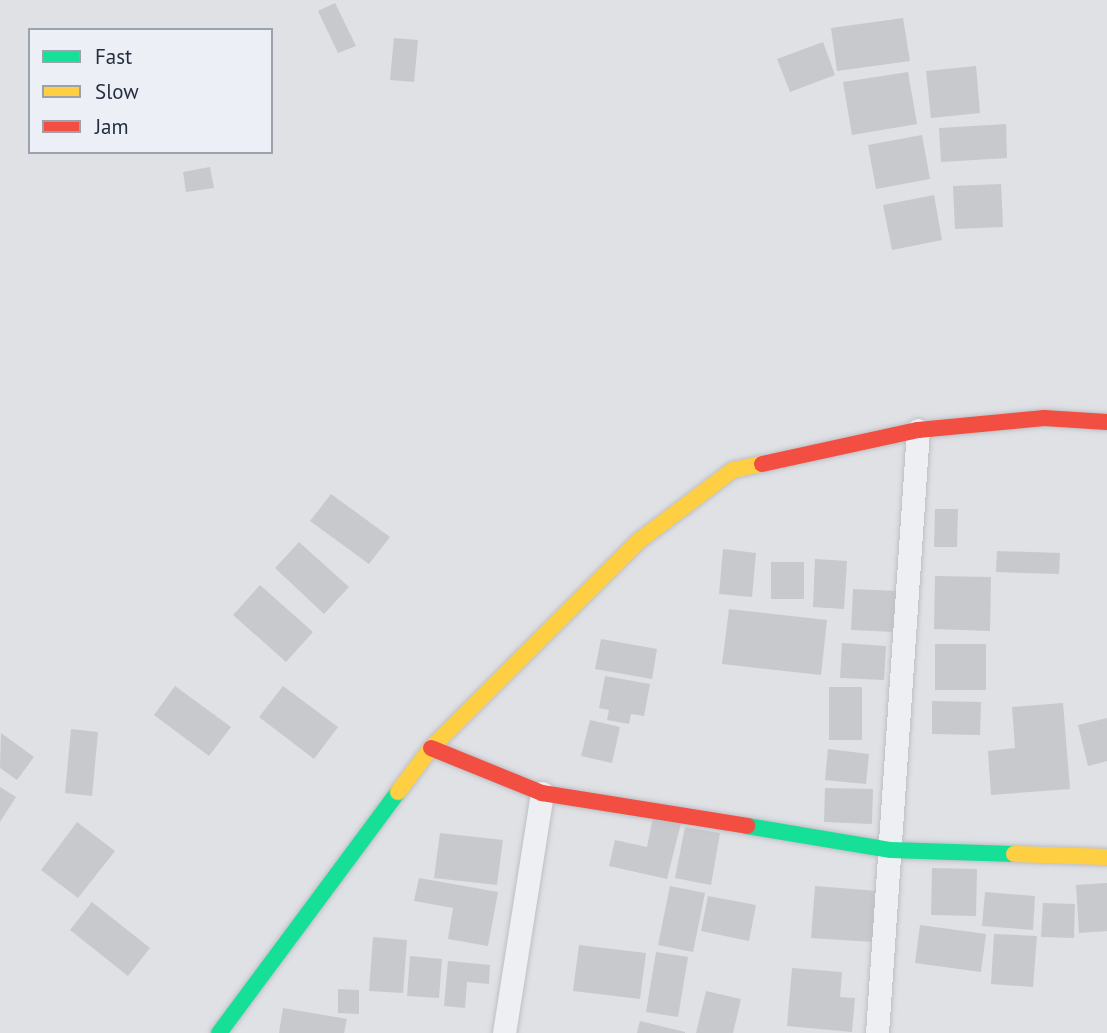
<!DOCTYPE html>
<html>
<head>
<meta charset="utf-8">
<style>
  body { margin:0 }
  #map { position:relative; width:1107px; height:1033px; overflow:hidden; background:#dfe1e5; font-family:"PT Sans",sans-serif }
  div>[style] { position:absolute }
  [style*='--x'] { left:calc(var(--x)*1px); top:calc(var(--y)*1px); width:calc(var(--w)*1px); rotate:calc(var(--a)*1deg) }
  .building>* { inset:0; background:#c7c9cd }
  .roads { filter:drop-shadow(0 0 2px #bdbfc3) drop-shadow(0 0 2px #bdbfc3) }
  .street>* { height:23px; margin:-11.5px; padding:0 11.5px; transform-origin:11.5px; border-radius:11.5px; background:#eeeff2 }
  .fast>* { height:16px; margin:-8px; padding:0 8px; transform-origin:8px; border-radius:8px; background:#16e098 }
  .slow>* { height:16px; margin:-8px; padding:0 8px; transform-origin:8px; border-radius:8px; background:#ffcf43 }
  .jam>* { height:16px; margin:-8px; padding:0 8px; transform-origin:8px; border-radius:8px; background:#f24e42 }
  span { translate:-50% -50%; white-space:nowrap; text-align:center; line-height:1.15; -webkit-text-stroke:6px #eceff5; paint-order:stroke }
  .legend { position:absolute; left:28px; top:28px; width:245px; height:126px; box-sizing:border-box; background:#eceff5; border:2px solid #9ca2ac; margin:0; padding:9px 12px; list-style:none; font-size:21px; color:#252e3f }
  .legend li { display:flex; align-items:center; gap:14px; height:35px }
  .legend b { width:35px; border:2px solid #9ca2ac }
</style>
</head>
<body>
<div id="map">
  <div class="building">
    <div style="clip-path:polygon(335px 3px,356px 46px,338px 53px,318px 11px)"></div>
    <div style="clip-path:polygon(903px 18px,910px 61px,837px 71px,831px 28px)"></div>
    <div style="clip-path:polygon(394px 38px,418px 40px,414px 82px,390px 80px)"></div>
    <div style="clip-path:polygon(823px 42px,835px 75px,790px 92px,777px 59px)"></div>
    <div style="clip-path:polygon(976px 66px,980px 113px,931px 118px,926px 71px)"></div>
    <div style="clip-path:polygon(908px 72px,917px 124px,852px 135px,843px 82px)"></div>
    <div style="clip-path:polygon(1006px 124px,1007px 158px,941px 162px,939px 128px)"></div>
    <div style="clip-path:polygon(922px 135px,930px 179px,876px 189px,868px 145px)"></div>
    <div style="clip-path:polygon(210px 167px,214px 188px,186px 192px,183px 172px)"></div>
    <div style="clip-path:polygon(1001px 184px,1003px 227px,955px 229px,953px 186px)"></div>
    <div style="clip-path:polygon(934px 195px,942px 240px,892px 250px,883px 205px)"></div>
    <div style="clip-path:polygon(331px 494px,390px 537px,369px 564px,310px 521px)"></div>
    <div style="clip-path:polygon(935px 509px,958px 509px,957px 547px,934px 547px)"></div>
    <div style="clip-path:polygon(299px 542px,349px 587px,324px 614px,275px 568px)"></div>
    <div style="clip-path:polygon(723px 549px,756px 553px,752px 597px,719px 594px)"></div>
    <div style="clip-path:polygon(997px 551px,1060px 553px,1059px 574px,996px 572px)"></div>
    <div style="clip-path:polygon(815px 559px,847px 561px,844px 609px,813px 607px)"></div>
    <div style="clip-path:polygon(771px 562px,804px 562px,804px 599px,771px 599px)"></div>
    <div style="clip-path:polygon(935px 576px,991px 577px,990px 631px,934px 629px)"></div>
    <div style="clip-path:polygon(260px 585px,313px 632px,286px 662px,233px 615px)"></div>
    <div style="clip-path:polygon(853px 589px,897px 591px,895px 632px,851px 630px)"></div>
    <div style="clip-path:polygon(729px 609px,827px 620px,821px 675px,722px 664px)"></div>
    <div style="clip-path:polygon(601px 639px,657px 649px,652px 679px,595px 669px)"></div>
    <div style="clip-path:polygon(842px 643px,886px 646px,884px 680px,840px 678px)"></div>
    <div style="clip-path:polygon(935px 644px,986px 644px,986px 690px,935px 690px)"></div>
    <div style="clip-path:polygon(605px 676px,650px 684px,644px 716px,631px 714px,629px 724px,607px 720px,609px 710px,599px 708px)"></div>
    <div style="clip-path:polygon(175px 686px,231px 727px,209px 756px,154px 715px)"></div>
    <div style="clip-path:polygon(283px 686px,338px 727px,314px 759px,259px 717px)"></div>
    <div style="clip-path:polygon(829px 687px,862px 687px,862px 740px,829px 740px)"></div>
    <div style="clip-path:polygon(932px 701px,981px 702px,980px 735px,932px 734px)"></div>
    <div style="clip-path:polygon(1063px 703px,1070px 789px,991px 795px,988px 751px,1015px 748px,1012px 707px)"></div>
    <div style="clip-path:polygon(1107px 718px,1107px 761px,1088px 766px,1078px 725px)"></div>
    <div style="clip-path:polygon(590px 720px,620px 727px,612px 763px,581px 756px)"></div>
    <div style="clip-path:polygon(71px 729px,98px 732px,92px 796px,65px 793px)"></div>
    <div style="clip-path:polygon(1px 733px,34px 757px,17px 780px,0 768px)"></div>
    <div style="clip-path:polygon(828px 749px,869px 754px,866px 784px,825px 780px)"></div>
    <div style="clip-path:polygon(0 787px,16px 797px,0 822px)"></div>
    <div style="clip-path:polygon(825px 788px,873px 789px,872px 824px,824px 822px)"></div>
    <div style="clip-path:polygon(653px 817px,681px 823px,667px 879px,609px 866px,615px 840px,647px 847px)"></div>
    <div style="clip-path:polygon(77px 822px,115px 851px,78px 898px,41px 870px)"></div>
    <div style="clip-path:polygon(685px 827px,720px 833px,711px 885px,675px 878px)"></div>
    <div style="clip-path:polygon(440px 833px,503px 840px,497px 885px,434px 878px)"></div>
    <div style="clip-path:polygon(932px 868px,977px 869px,976px 916px,931px 915px)"></div>
    <div style="clip-path:polygon(419px 878px,498px 892px,488px 946px,448px 939px,453px 908px,414px 901px)"></div>
    <div style="clip-path:polygon(1107px 883px,1107px 931px,1079px 933px,1076px 885px)"></div>
    <div style="clip-path:polygon(670px 886px,705px 893px,693px 952px,658px 945px)"></div>
    <div style="clip-path:polygon(815px 886px,878px 891px,874px 942px,811px 938px)"></div>
    <div style="clip-path:polygon(985px 892px,1035px 896px,1033px 930px,982px 926px)"></div>
    <div style="clip-path:polygon(708px 896px,756px 905px,749px 941px,701px 931px)"></div>
    <div style="clip-path:polygon(92px 902px,150px 948px,128px 976px,70px 930px)"></div>
    <div style="clip-path:polygon(1043px 903px,1075px 904px,1074px 938px,1041px 937px)"></div>
    <div style="clip-path:polygon(920px 925px,986px 934px,981px 972px,915px 963px)"></div>
    <div style="clip-path:polygon(994px 934px,1037px 936px,1033px 987px,991px 984px)"></div>
    <div style="clip-path:polygon(373px 937px,407px 940px,403px 993px,369px 991px)"></div>
    <div style="clip-path:polygon(579px 945px,646px 953px,640px 999px,573px 991px)"></div>
    <div style="clip-path:polygon(656px 952px,688px 957px,678px 1017px,646px 1012px)"></div>
    <div style="clip-path:polygon(410px 956px,442px 959px,439px 998px,407px 996px)"></div>
    <div style="clip-path:polygon(448px 961px,490px 965px,489px 984px,467px 982px,465px 1008px,444px 1006px)"></div>
    <div style="clip-path:polygon(792px 968px,842px 972px,840px 997px,855px 998px,852px 1032px,787px 1026px)"></div>
    <div style="clip-path:polygon(338px 989px,359px 990px,359px 1014px,338px 1013px)"></div>
    <div style="clip-path:polygon(706px 991px,741px 999px,733px 1033px,696px 1033px)"></div>
    <div style="clip-path:polygon(283px 1008px,347px 1019px,344px 1033px,279px 1033px)"></div>
    <div style="clip-path:polygon(640px 1021px,685px 1032px,685px 1033px,637px 1033px)"></div>
  </div>
  <div class="roads">
    <div class="street">
      <div style="--x:504;--y:1033;--w:243;--a:-81"></div>
      <div style="--x:877;--y:1033;--w:604;--a:-86.11"></div>
    </div>
    <div class="fast">
      <div style="--x:747;--y:826;--w:146;--a:9.5"></div>
      <div style="--x:891;--y:850;--w:123;--a:1.9"></div>
      <div style="--x:219;--y:1033;--w:300;--a:-53.4"></div>
    </div>
    <div class="slow">
      <div style="--x:398;--y:792;--w:55;--a:-53.1"></div>
      <div style="--x:431;--y:748;--w:295;--a:-44.9"></div>
      <div style="--x:640;--y:540;--w:116;--a:-37"></div>
      <div style="--x:733;--y:470;--w:30;--a:-12"></div>
      <div style="--x:1014;--y:854;--w:93;--a:1.8"></div>
    </div>
    <div class="jam">
      <div style="--x:762;--y:464;--w:160;--a:-12.3"></div>
      <div style="--x:918;--y:430;--w:127;--a:-5.4"></div>
      <div style="--x:1044;--y:418;--w:63;--a:3.6"></div>
      <div style="--x:431;--y:748;--w:120;--a:22.1"></div>
      <div style="--x:542;--y:793;--w:208;--a:9.1"></div>
    </div>
  </div>
  <ul class="legend">
  <li><b style="height:9px;background:#16e098"></b>Fast</li>
  <li><b style="height:9px;background:#ffcf43"></b>Slow</li>
  <li><b style="height:9px;background:#f24e42"></b>Jam</li>
  </ul>
</div>
</body>
</html>
